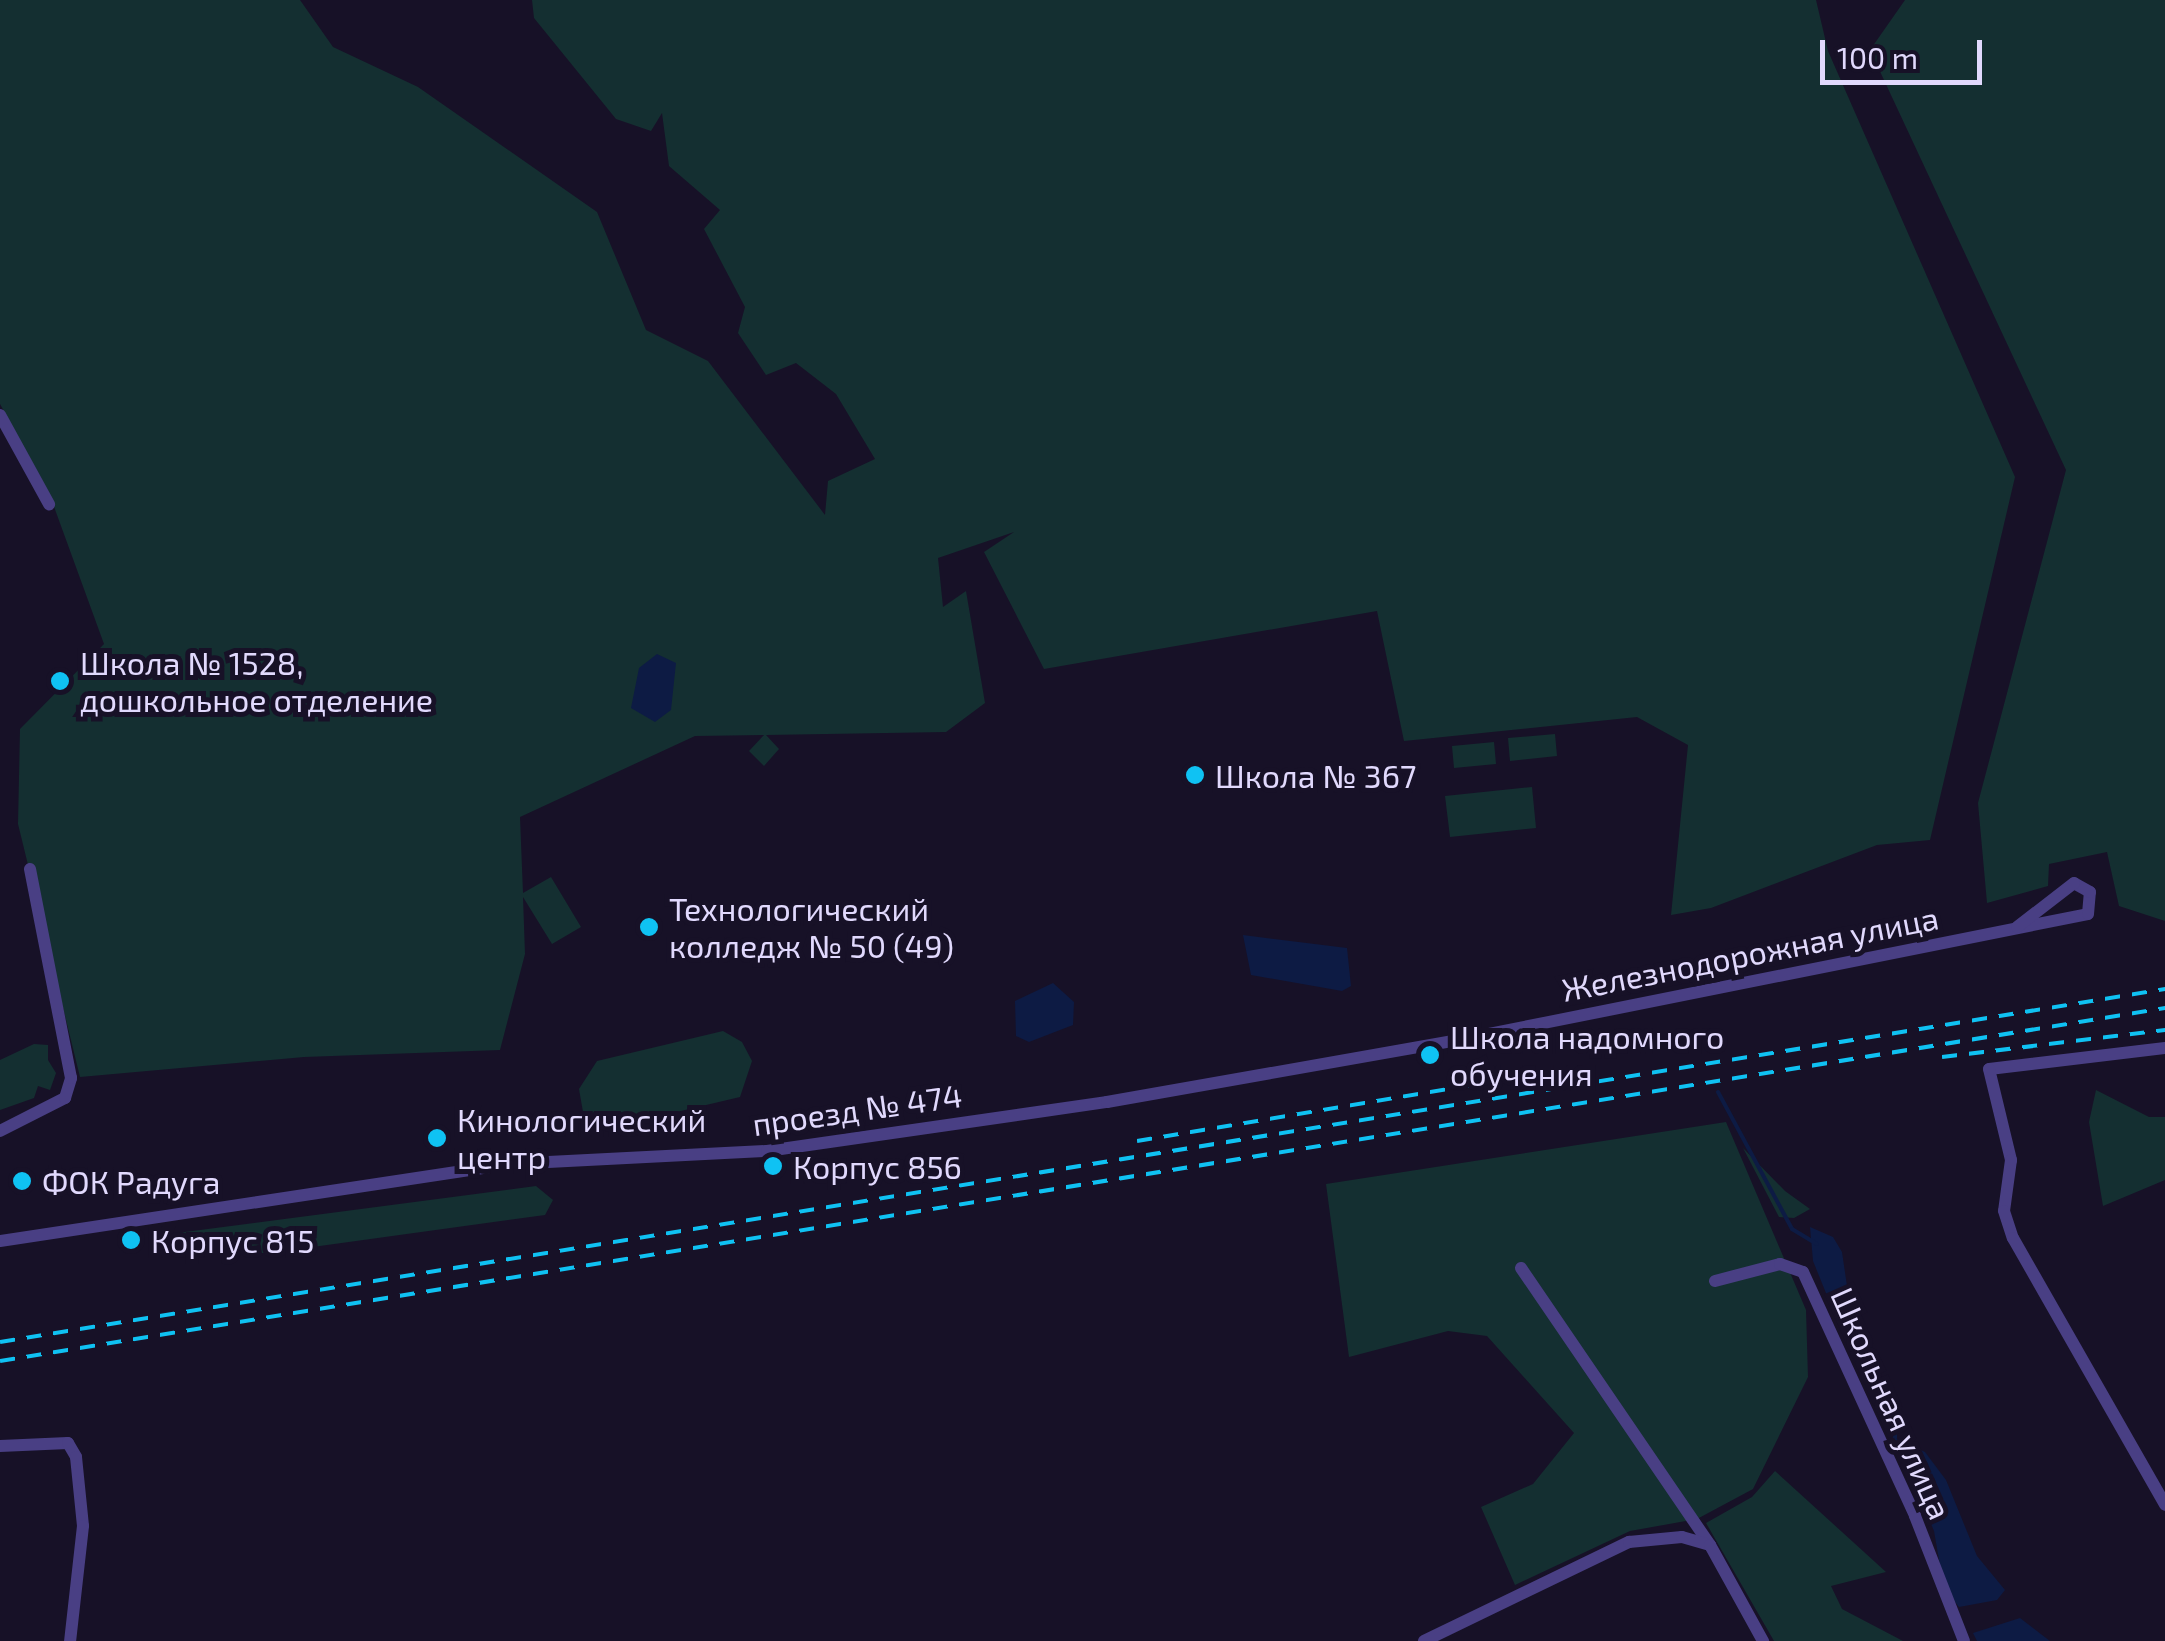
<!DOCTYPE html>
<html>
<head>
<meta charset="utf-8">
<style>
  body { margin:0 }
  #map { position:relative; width:2165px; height:1641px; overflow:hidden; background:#171127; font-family:"Exo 2",sans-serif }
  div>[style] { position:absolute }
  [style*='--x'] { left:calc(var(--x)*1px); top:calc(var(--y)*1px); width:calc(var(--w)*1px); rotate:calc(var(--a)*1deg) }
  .green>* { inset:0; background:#142f31 }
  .water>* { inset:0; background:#0d1b44 }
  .stream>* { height:4px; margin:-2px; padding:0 2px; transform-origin:2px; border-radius:2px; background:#0d1b44 }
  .minor>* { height:12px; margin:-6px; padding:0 6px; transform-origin:6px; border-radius:6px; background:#493f84 }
  .rail>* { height:4px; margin-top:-2px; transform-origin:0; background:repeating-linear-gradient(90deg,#0fc2f3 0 15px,transparent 0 27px) }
  .dots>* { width:28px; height:28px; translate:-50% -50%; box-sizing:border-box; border:5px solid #171127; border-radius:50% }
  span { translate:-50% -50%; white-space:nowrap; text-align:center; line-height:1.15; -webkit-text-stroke:10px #171127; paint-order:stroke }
  .poi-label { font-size:32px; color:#e1d9fd }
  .left { translate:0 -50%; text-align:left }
  .street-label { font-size:32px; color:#e1d9fd }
  .scale { position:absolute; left:1820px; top:40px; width:162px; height:45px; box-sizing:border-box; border:5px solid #e1d9fd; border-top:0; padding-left:12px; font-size:30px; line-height:35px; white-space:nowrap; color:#e1d9fd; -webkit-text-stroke:8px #171127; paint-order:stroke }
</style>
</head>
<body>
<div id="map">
  <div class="green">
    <div style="clip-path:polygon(0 0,300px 0,333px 47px,418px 87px,597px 212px,646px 330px,708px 361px,825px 515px,828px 481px,875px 459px,836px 394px,796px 363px,766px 375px,738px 333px,745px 307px,704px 229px,720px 210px,669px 166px,662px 113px,651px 131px,616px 119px,534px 18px,532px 0,1816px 0,1828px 51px,2015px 477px,1930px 840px,1877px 845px,1711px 908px,1671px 915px,1688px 745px,1637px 717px,1404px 741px,1377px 611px,1044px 669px,984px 552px,1014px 532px,938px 558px,943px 607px,966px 591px,985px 703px,946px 732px,766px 735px,779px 749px,764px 766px,749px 751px,764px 735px,695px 736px,520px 817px,523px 893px,551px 877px,581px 927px,552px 944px,523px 897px,525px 954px,500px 1050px,304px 1057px,80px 1077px,18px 824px,20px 729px,104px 644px,49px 493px,0 404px)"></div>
    <div style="clip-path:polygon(1905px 0,2165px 0,2165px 921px,2119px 906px,2107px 852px,2049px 864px,2048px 886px,1987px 903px,1978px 803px,2066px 470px,1870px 50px)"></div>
    <div style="clip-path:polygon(1555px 734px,1557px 756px,1510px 761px,1508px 738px)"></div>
    <div style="clip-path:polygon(1494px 742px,1496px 764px,1454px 768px,1452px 746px)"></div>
    <div style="clip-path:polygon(1532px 787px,1536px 828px,1450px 837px,1445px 796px)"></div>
    <div style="clip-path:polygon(723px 1031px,742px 1042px,752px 1061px,740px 1097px,613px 1127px,583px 1112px,579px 1089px,597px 1061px)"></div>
    <div style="clip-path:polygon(34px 1044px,48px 1045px,48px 1060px,56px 1073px,50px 1090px,38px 1086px,34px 1098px,0 1110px,0 1060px)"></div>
    <div style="clip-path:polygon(2096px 1090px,2149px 1117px,2165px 1117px,2165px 1180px,2103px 1206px,2089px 1122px)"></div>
    <div style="clip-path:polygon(1726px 1122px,1806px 1310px,1808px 1377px,1753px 1489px,1697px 1519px,1630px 1531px,1515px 1585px,1481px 1507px,1533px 1484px,1574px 1433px,1487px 1336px,1448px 1331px,1349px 1357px,1326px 1184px)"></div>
    <div style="clip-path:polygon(1743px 1148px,1785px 1191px,1810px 1209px,1794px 1218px,1779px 1217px)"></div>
    <div style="clip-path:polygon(536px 1186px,553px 1200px,545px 1215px,269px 1253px,170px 1253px,177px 1233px)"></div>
    <div style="clip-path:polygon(1775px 1471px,1886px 1572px,1831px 1586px,1842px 1609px,1903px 1641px,1774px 1641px,1706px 1523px,1752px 1497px)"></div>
  </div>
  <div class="water">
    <div style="clip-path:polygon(657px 654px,676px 663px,671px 710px,655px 722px,631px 708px,639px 668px)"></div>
    <div style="clip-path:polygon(1243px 935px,1347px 948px,1351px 986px,1342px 991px,1251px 975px)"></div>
    <div style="clip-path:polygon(1053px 983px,1074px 1002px,1073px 1025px,1029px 1042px,1016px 1036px,1015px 1001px)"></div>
    <div style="clip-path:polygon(1810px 1227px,1833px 1237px,1842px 1252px,1852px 1320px,1880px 1360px,1865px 1370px,1843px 1335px,1813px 1261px)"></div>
    <div style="clip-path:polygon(1895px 1438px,1925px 1452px,1946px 1480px,1977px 1556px,2005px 1590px,1997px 1600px,1959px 1607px,1944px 1588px,1934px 1531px)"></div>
    <div style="clip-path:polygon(2020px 1618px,2050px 1641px,1977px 1641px,1973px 1633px)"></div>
  </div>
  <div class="stream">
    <div style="--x:1718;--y:1092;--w:156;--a:61.6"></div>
    <div style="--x:1792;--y:1229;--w:29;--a:31"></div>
    <div style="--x:1868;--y:1367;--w:24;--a:85"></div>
    <div style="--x:1870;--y:1391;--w:26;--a:18"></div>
    <div style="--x:1895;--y:1399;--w:39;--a:90"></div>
  </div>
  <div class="minor">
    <div style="--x:0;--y:415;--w:102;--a:61.2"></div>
    <div style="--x:2165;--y:1048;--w:177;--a:173.2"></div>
    <div style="--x:1989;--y:1069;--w:94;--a:76.4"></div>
    <div style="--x:2011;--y:1160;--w:51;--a:97.8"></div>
    <div style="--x:2004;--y:1211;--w:28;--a:72"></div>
    <div style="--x:2013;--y:1238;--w:307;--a:60.3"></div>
    <div style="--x:0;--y:1131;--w:73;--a:-26.9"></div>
    <div style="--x:65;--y:1098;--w:21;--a:-73"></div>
    <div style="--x:71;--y:1078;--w:213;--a:-101.1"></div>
    <div style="--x:0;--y:1241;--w:515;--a:-8.6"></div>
    <div style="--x:509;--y:1164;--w:258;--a:-2.9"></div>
    <div style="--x:767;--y:1151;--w:344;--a:-8.2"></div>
    <div style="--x:1107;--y:1102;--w:363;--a:-10"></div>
    <div style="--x:1464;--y:1039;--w:636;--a:-11.33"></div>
    <div style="--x:2088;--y:914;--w:22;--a:-85"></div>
    <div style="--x:2090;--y:892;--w:18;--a:-151"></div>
    <div style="--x:2074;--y:883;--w:72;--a:142.3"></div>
    <div style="--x:1521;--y:1268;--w:335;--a:55.7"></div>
    <div style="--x:1715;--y:1281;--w:67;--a:-14.7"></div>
    <div style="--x:1780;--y:1264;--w:24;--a:19"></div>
    <div style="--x:1803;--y:1272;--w:268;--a:65.3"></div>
    <div style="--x:1915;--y:1516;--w:134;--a:68.6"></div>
    <div style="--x:0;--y:1446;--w:68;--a:-2.5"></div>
    <div style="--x:68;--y:1443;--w:16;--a:60"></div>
    <div style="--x:76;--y:1457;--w:69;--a:84.2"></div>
    <div style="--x:83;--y:1526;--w:116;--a:96.4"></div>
    <div style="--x:1424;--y:1641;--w:228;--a:-25.8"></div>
    <div style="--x:1629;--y:1542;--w:53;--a:-5.4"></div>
    <div style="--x:1682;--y:1537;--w:29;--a:16"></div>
    <div style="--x:1710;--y:1545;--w:110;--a:61.1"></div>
  </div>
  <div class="rail">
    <div style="--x:1942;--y:1057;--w:225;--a:-6.9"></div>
    <div style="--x:1137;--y:1141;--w:430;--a:-9.5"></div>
    <div style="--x:0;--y:1342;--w:2194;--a:-9.26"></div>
    <div style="--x:0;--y:1361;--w:2194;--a:-9.26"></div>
  </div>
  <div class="dots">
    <div style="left:60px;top:681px;background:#0fc2f3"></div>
    <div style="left:1195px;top:775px;background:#0fc2f3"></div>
    <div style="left:649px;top:927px;background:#0fc2f3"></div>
    <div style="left:1430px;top:1055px;background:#0fc2f3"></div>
    <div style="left:437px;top:1138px;background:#0fc2f3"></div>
    <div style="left:773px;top:1166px;background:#0fc2f3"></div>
    <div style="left:22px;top:1181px;background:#0fc2f3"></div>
    <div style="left:131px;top:1240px;background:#0fc2f3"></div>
  </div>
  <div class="poi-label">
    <span class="left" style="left:80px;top:681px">Школа № 1528,<br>дошкольное отделение</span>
    <span class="left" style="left:1215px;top:775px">Школа № 367</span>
    <span class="left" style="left:669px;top:927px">Технологический<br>колледж № 50 (49)</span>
    <span class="left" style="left:1450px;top:1055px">Школа надомного<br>обучения</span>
    <span class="left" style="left:457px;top:1138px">Кинологический<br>центр</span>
    <span class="left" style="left:793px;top:1166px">Корпус 856</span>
    <span class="left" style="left:42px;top:1181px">ФОК Радуга</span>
    <span class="left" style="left:151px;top:1240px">Корпус 815</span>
  </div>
  <div class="street-label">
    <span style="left:1750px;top:953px;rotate:-11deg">Железнодорожная улица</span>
    <span style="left:857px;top:1109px;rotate:-8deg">проезд № 474</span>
    <span style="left:1892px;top:1403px;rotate:66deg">Школьная улица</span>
  </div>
  <div class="scale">100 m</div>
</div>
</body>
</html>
